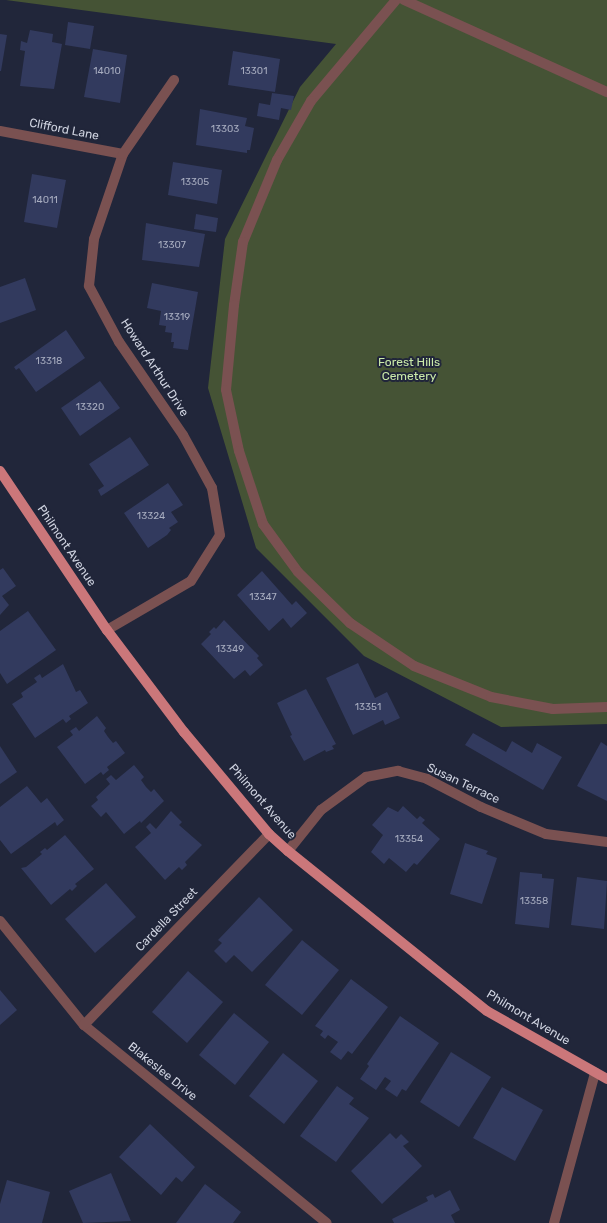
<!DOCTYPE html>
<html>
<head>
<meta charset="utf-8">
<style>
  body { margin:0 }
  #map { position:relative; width:607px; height:1223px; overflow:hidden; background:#21263a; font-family:Rubik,sans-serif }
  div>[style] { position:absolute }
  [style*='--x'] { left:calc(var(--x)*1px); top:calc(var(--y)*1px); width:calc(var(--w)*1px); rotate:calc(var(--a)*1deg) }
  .green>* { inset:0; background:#455335 }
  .building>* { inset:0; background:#323a5e }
  .lane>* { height:10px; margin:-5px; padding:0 5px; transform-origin:5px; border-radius:5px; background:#7a5151 }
  .street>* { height:10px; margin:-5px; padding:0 5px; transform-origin:5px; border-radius:5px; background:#7a5151 }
  .primary>* { height:10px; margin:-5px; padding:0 5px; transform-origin:5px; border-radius:5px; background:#cb777a }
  span { translate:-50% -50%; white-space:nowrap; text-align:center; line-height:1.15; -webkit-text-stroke:4px #21263a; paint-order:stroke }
  .number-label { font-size:10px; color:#a8adc0 }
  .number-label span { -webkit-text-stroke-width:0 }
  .street-label { font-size:12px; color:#cfd3e0 }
  .park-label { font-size:12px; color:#cbeba9 }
</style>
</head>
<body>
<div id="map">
  <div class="green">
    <div style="clip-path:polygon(6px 0,607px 0,607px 724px,501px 727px,364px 656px,256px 548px,208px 388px,225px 239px,300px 87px,336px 44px)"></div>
  </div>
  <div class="building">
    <div style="clip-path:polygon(68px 22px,94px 26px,90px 49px,65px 45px)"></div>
    <div style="clip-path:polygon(30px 30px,53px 34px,52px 42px,62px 44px,54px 89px,20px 86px,25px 51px,20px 50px,21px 41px,27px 43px)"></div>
    <div style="clip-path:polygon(0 34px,7px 35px,1px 71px,0 71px)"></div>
    <div style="clip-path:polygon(93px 49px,127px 55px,120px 103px,84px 97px)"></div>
    <div style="clip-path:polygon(233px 51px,280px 59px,275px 92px,228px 85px)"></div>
    <div style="clip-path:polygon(272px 93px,294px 96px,291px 110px,281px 108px,279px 120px,257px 116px,259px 103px,270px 105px)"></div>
    <div style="clip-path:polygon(200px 109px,247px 118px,245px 126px,254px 128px,250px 150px,247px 150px,247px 153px,196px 145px)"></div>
    <div style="clip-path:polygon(173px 162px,222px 170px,217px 204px,168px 195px)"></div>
    <div style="clip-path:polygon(32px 174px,66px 180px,57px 228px,24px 222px)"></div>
    <div style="clip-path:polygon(196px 214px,218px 218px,216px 232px,194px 229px)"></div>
    <div style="clip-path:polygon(146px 223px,205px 234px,199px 267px,142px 260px)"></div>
    <div style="clip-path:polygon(25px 278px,36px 310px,0 323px,0 287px)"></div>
    <div style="clip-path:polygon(152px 283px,198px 292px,188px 350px,173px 348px,174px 342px,171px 342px,172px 333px,165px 332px,166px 326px,159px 325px,161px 311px,147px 308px)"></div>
    <div style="clip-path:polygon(66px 330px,85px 358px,36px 392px,19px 368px,16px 370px,14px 367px)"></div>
    <div style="clip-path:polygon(100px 381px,120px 408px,80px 436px,61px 408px)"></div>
    <div style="clip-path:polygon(130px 437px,149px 465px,101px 496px,98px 490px,104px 486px,89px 464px)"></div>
    <div style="clip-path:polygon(168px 483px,183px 505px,171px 512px,178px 522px,169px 528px,171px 530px,167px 535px,148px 548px,124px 513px)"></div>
    <div style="clip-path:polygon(3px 568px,16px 586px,2px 596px,9px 605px,0 615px,0 570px)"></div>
    <div style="clip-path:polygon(262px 571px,292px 605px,296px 601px,307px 613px,291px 628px,283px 618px,269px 631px,237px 595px)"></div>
    <div style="clip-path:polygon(28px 611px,56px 650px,7px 684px,0 673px,0 631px)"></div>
    <div style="clip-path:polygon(224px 620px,259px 656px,257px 658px,263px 665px,250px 676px,245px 670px,234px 679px,201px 644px,211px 634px,209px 632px,214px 627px,216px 629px)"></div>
    <div style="clip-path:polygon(358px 663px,375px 698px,387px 692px,400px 718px,385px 725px,383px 720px,353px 735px,326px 678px)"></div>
    <div style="clip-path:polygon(63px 664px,76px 692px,80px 690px,88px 703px,69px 716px,71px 719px,66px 723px,63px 719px,35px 738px,12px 704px,23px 697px,21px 693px,37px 682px,34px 678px,40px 674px,42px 678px)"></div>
    <div style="clip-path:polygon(306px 689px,336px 744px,332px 746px,334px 749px,326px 752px,325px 750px,304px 761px,290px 736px,292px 735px,277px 703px)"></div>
    <div style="clip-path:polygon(97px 716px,106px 728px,104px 731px,108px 737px,113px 743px,116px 741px,125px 753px,107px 767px,109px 770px,103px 775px,101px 772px,85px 784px,57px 747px,73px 735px,70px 731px,76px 727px,79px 731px)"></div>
    <div style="clip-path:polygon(473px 733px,506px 752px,512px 741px,532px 753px,537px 743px,562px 757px,543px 790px,465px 745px)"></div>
    <div style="clip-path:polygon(601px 742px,607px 746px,607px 801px,577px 786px)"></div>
    <div style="clip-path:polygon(0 746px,17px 772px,0 784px)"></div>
    <div style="clip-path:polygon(134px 765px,144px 777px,141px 780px,146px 787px,151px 792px,154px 789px,164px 801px,141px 823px,140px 821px,124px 834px,106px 812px,101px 817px,91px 806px,98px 800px,96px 797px,110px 784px,106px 779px,111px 775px,116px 780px)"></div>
    <div style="clip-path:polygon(27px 786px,41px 803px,47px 798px,64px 820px,57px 826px,55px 822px,11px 854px,0 840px,0 807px)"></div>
    <div style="clip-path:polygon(403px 806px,417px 819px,420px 816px,425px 820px,422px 823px,440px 839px,417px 865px,414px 863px,406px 872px,389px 858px,384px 864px,371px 852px,383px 835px,372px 825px,388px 807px,398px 812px)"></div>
    <div style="clip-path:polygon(171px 811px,182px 822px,179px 825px,202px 845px,185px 862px,187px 865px,182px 870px,179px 867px,165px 880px,135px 847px,151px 833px,146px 827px,150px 823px,156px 829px)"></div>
    <div style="clip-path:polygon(65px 835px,94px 869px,75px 884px,77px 886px,72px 891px,70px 889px,51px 905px,21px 868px,26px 867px,42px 854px,40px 852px,45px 848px,47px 850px)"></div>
    <div style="clip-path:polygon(465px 843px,488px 851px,486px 854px,497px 858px,482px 904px,450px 894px)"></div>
    <div style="clip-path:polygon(520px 872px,542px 874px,542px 878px,554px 879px,549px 928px,515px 924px)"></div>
    <div style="clip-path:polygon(577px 877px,607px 881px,604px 929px,571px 925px)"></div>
    <div style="clip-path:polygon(106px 883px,136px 917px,95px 953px,65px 919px)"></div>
    <div style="clip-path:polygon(259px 897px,293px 930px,252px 972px,234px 955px,226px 963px,214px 951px,222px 943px,218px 940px)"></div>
    <div style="clip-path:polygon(302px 940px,339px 970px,302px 1015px,265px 985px)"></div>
    <div style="clip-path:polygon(188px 971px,223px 1002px,187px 1043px,152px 1012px)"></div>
    <div style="clip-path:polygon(351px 979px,388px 1007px,352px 1054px,348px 1051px,341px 1060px,330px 1052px,338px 1042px,328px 1035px,325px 1039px,320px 1035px,323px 1031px,315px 1026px)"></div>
    <div style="clip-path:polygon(0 990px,17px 1010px,0 1025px)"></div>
    <div style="clip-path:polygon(234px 1013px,269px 1042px,235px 1085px,199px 1055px)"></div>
    <div style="clip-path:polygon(400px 1016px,439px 1043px,406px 1091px,402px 1089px,397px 1097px,385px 1089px,391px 1081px,385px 1077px,376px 1090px,360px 1079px,369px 1066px,367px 1064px)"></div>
    <div style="clip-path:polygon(451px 1052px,491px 1077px,459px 1127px,420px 1102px)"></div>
    <div style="clip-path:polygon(283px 1053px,318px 1081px,284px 1124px,249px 1096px)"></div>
    <div style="clip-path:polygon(337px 1086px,354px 1098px,349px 1104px,369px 1118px,336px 1162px,300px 1136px)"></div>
    <div style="clip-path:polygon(502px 1087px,543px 1110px,515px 1161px,473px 1138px)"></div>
    <div style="clip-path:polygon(150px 1124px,195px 1167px,182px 1182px,176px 1177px,161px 1195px,119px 1157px)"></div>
    <div style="clip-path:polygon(390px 1133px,396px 1139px,401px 1134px,409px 1142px,403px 1146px,422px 1166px,382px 1204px,351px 1171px)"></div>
    <div style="clip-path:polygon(111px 1173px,131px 1221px,83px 1223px,69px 1191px)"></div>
    <div style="clip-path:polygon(7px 1180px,50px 1192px,42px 1223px,0 1223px,0 1204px)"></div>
    <div style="clip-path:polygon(205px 1184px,241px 1212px,233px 1223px,176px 1223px)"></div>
    <div style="clip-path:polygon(450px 1190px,460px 1210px,451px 1215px,455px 1223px,394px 1223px,392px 1219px,428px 1201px,426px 1197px,433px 1194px,435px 1198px)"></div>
  </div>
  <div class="lane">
    <div style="--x:396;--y:0;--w:132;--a:130.1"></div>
    <div style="--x:311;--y:101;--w:68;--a:120"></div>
    <div style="--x:277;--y:160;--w:89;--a:112.5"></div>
    <div style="--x:243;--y:242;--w:64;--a:98.1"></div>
    <div style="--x:234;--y:305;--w:85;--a:95.4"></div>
    <div style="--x:226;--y:390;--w:62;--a:78"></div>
    <div style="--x:239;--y:451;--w:77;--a:71.8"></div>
    <div style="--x:263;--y:524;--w:59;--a:53.9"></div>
    <div style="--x:298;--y:572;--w:73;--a:44.4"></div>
    <div style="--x:350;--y:623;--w:77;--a:33.9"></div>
    <div style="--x:414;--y:666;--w:83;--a:21.9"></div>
    <div style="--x:491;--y:697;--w:63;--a:11"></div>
    <div style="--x:553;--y:709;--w:54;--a:-2.1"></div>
    <div style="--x:404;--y:0;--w:223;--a:24.4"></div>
    <div style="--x:554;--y:1223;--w:156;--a:-74.7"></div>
  </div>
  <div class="street">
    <div style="--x:0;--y:131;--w:125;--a:10.6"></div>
    <div style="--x:107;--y:630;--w:97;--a:-30.3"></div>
    <div style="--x:191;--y:581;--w:54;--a:-57.8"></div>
    <div style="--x:220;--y:535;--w:48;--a:-99.7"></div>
    <div style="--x:212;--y:488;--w:60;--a:-118.7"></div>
    <div style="--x:183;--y:435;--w:113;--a:-124.5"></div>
    <div style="--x:119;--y:342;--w:64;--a:-118.2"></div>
    <div style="--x:89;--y:286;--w:47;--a:-83.9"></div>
    <div style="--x:94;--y:239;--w:90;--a:-71.2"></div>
    <div style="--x:123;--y:154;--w:90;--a:-55.4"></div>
    <div style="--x:288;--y:851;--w:53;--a:-51.2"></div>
    <div style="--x:321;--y:810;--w:56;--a:-36.3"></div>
    <div style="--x:366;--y:777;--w:33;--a:-11"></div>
    <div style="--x:398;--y:771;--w:30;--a:15"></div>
    <div style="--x:427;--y:779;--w:61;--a:27.4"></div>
    <div style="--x:481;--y:807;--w:70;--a:22.6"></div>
    <div style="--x:546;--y:834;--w:62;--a:7.5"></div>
    <div style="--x:0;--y:921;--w:134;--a:51.1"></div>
    <div style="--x:84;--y:1025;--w:313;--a:39.2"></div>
    <div style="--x:84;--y:1025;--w:266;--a:-45.9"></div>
  </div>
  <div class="primary">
    <div style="--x:0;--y:471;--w:192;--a:56.1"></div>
    <div style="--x:107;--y:630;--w:128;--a:53"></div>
    <div style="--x:184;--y:732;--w:133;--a:50.2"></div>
    <div style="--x:269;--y:834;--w:25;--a:42"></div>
    <div style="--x:288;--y:851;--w:255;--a:38.8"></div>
    <div style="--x:487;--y:1011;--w:138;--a:29.5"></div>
  </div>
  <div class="number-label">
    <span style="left:107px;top:72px">14010</span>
    <span style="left:254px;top:72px">13301</span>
    <span style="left:225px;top:130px">13303</span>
    <span style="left:195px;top:183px">13305</span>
    <span style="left:45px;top:201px">14011</span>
    <span style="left:172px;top:246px">13307</span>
    <span style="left:177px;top:318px">13319</span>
    <span style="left:49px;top:362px">13318</span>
    <span style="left:90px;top:408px">13320</span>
    <span style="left:151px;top:517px">13324</span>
    <span style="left:263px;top:598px">13347</span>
    <span style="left:230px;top:650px">13349</span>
    <span style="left:368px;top:708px">13351</span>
    <span style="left:409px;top:840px">13354</span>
    <span style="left:534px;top:902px">13358</span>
  </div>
  <div class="street-label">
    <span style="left:64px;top:130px;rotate:11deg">Clifford Lane</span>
    <span style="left:154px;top:368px;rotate:57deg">Howard Arthur Drive</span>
    <span style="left:66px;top:546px;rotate:56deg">Philmont Avenue</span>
    <span style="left:463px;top:784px;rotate:25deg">Susan Terrace</span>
    <span style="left:262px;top:802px;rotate:49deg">Philmont Avenue</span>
    <span style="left:167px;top:920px;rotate:-46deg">Cardella Street</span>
    <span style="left:528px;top:1018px;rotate:31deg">Philmont Avenue</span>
    <span style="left:162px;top:1072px;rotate:39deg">Blakeslee Drive</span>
  </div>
  <div class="park-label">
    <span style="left:409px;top:370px">Forest Hills<br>Cemetery</span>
  </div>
</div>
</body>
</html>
